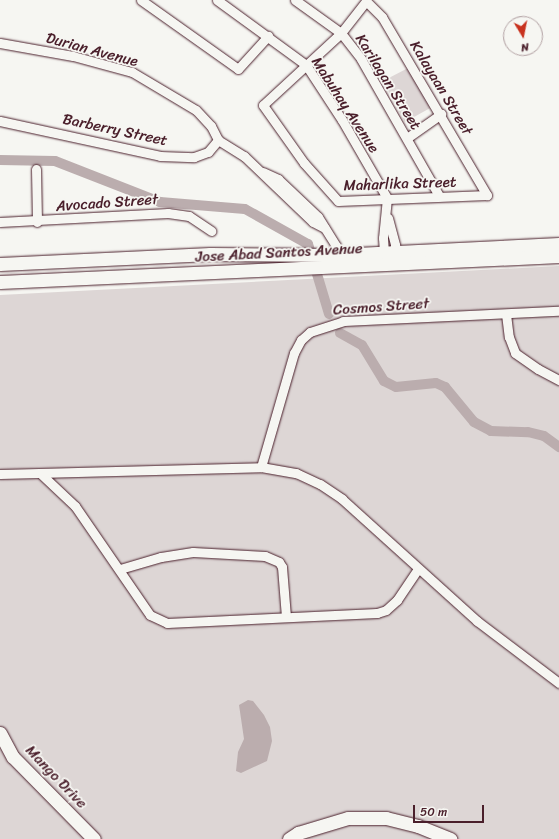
<!DOCTYPE html>
<html>
<head>
<meta charset="utf-8">
<style>
  body { margin:0 }
  #map { position:relative; width:559px; height:839px; overflow:hidden; background:#f6f6f2; font-family:Sriracha,sans-serif }
  div>[style] { position:absolute }
  [style*='--x'] { left:calc(var(--x)*1px); top:calc(var(--y)*1px); width:calc(var(--w)*1px); rotate:calc(var(--a)*1deg) }
  .green>* { inset:0; background:#ddd6d5 }
  .water>* { inset:0; background:#bbadae }
  .canal>* { height:10px; margin:-5px; padding:0 5px; transform-origin:5px; border-radius:5px; background:#bbadae }
  .roads { filter:drop-shadow(0 0 1px #4a1f2b) drop-shadow(0 0 1px #4a1f2b) }
  .street>* { height:9px; margin:-4.5px; padding:0 4.5px; transform-origin:4.5px; border-radius:4.5px; background:#f6f6f2 }
  .secondary>* { height:13px; margin:-6.5px; padding:0 6.5px; transform-origin:6.5px; border-radius:6.5px; background:#f6f6f2 }
  span { translate:-50% -50%; white-space:nowrap; text-align:center; line-height:1.15; -webkit-text-stroke:3.5px #f6f6f2; paint-order:stroke }
  .street-label { font-size:15px; color:#4a1f2b }
  .north { position:absolute; left:503px; top:16px; width:40px; height:40px; box-sizing:border-box; background:#f6f6f2; border:1px solid #b1a0a2; border-radius:50%; rotate:170deg; font-size:11px; font-weight:700; line-height:16px; text-align:center; color:#4a1f2b }
  .north::after { content:''; display:block; margin:auto; width:14px; height:18px; background:#c8321e; clip-path:polygon(50% 0,100% 100%,50% 72%,0 100%) }
  .scale { position:absolute; left:413px; top:805px; width:71px; height:18px; box-sizing:border-box; border:2px solid #4a1f2b; border-top:0; padding-left:5px; font-size:12px; line-height:14px; white-space:nowrap; color:#4a1f2b; -webkit-text-stroke:3px #f6f6f2; paint-order:stroke }
</style>
</head>
<body>
<div id="map">
  <div class="green">
    <div style="clip-path:polygon(410px 67px,432px 107px,405px 122px,383px 81px)"></div>
    <div style="clip-path:polygon(559px 266px,559px 839px,0 839px,0 295px)"></div>
  </div>
  <div class="water">
    <div style="clip-path:polygon(248px 700px,253px 701px,264px 715px,270px 727px,272px 741px,267px 761px,241px 773px,236px 771px,238px 752px,244px 739px,239px 705px)"></div>
  </div>
  <div class="canal">
    <div style="--x:0;--y:160;--w:55;--a:1"></div>
    <div style="--x:55;--y:161;--w:113;--a:21.3"></div>
    <div style="--x:160;--y:202;--w:85;--a:4.7"></div>
    <div style="--x:245;--y:209;--w:72;--a:29.1"></div>
    <div style="--x:308;--y:244;--w:73;--a:73.3"></div>
    <div style="--x:340;--y:333;--w:25;--a:29"></div>
    <div style="--x:362;--y:345;--w:42;--a:58.6"></div>
    <div style="--x:384;--y:381;--w:13;--a:27"></div>
    <div style="--x:396;--y:387;--w:40;--a:-5.7"></div>
    <div style="--x:436;--y:383;--w:10;--a:24"></div>
    <div style="--x:445;--y:387;--w:45;--a:50.4"></div>
    <div style="--x:474;--y:422;--w:19;--a:28"></div>
    <div style="--x:491;--y:431;--w:37;--a:2"></div>
    <div style="--x:528;--y:432;--w:16;--a:14"></div>
    <div style="--x:544;--y:436;--w:19;--a:36"></div>
  </div>
  <div class="roads">
    <div class="street">
      <div style="--x:141;--y:0;--w:119;--a:35.4"></div>
      <div style="--x:238;--y:69;--w:45;--a:-47.7"></div>
      <div style="--x:217;--y:0;--w:110;--a:36.1"></div>
      <div style="--x:306;--y:65;--w:66;--a:56.8"></div>
      <div style="--x:342;--y:120;--w:90;--a:60"></div>
      <div style="--x:387;--y:198;--w:40;--a:95.7"></div>
      <div style="--x:383;--y:238;--w:15;--a:86"></div>
      <div style="--x:384;--y:253;--w:5;--a:53"></div>
      <div style="--x:295;--y:0;--w:57;--a:35.7"></div>
      <div style="--x:341;--y:33;--w:33;--a:52"></div>
      <div style="--x:361;--y:59;--w:158;--a:60.3"></div>
      <div style="--x:366;--y:0;--w:1;--a:90"></div>
      <div style="--x:366;--y:1;--w:23;--a:45"></div>
      <div style="--x:382;--y:17;--w:207;--a:59.5"></div>
      <div style="--x:487;--y:195;--w:149;--a:177.7"></div>
      <div style="--x:338;--y:201;--w:51;--a:-131.8"></div>
      <div style="--x:304;--y:163;--w:71;--a:-125.3"></div>
      <div style="--x:263;--y:105;--w:106;--a:-42.7"></div>
      <div style="--x:341;--y:33;--w:41;--a:-52"></div>
      <div style="--x:0;--y:43;--w:74;--a:10.1"></div>
      <div style="--x:73;--y:56;--w:61;--a:15.2"></div>
      <div style="--x:132;--y:72;--w:74;--a:30.7"></div>
      <div style="--x:196;--y:110;--w:22;--a:47"></div>
      <div style="--x:211;--y:126;--w:16;--a:63"></div>
      <div style="--x:218;--y:140;--w:31;--a:32"></div>
      <div style="--x:244;--y:156;--w:95;--a:43.7"></div>
      <div style="--x:313;--y:222;--w:13;--a:27"></div>
      <div style="--x:0;--y:121;--w:164;--a:12.3"></div>
      <div style="--x:160;--y:156;--w:34;--a:2"></div>
      <div style="--x:194;--y:157;--w:15;--a:-20"></div>
      <div style="--x:208;--y:152;--w:16;--a:-50"></div>
      <div style="--x:407;--y:138;--w:42;--a:-35.2"></div>
      <div style="--x:36;--y:169;--w:53;--a:88.9"></div>
      <div style="--x:263;--y:172;--w:17;--a:25"></div>
      <div style="--x:278;--y:179;--w:55;--a:43.5"></div>
      <div style="--x:318;--y:217;--w:34;--a:58"></div>
      <div style="--x:336;--y:246;--w:13;--a:90"></div>
      <div style="--x:388;--y:218;--w:28;--a:75"></div>
      <div style="--x:395;--y:245;--w:11;--a:95"></div>
      <div style="--x:0;--y:222;--w:168;--a:-3.1"></div>
      <div style="--x:168;--y:213;--w:21;--a:8"></div>
      <div style="--x:189;--y:216;--w:27;--a:34"></div>
      <div style="--x:506;--y:314;--w:23;--a:83"></div>
      <div style="--x:509;--y:337;--w:17;--a:69"></div>
      <div style="--x:515;--y:353;--w:28;--a:35"></div>
      <div style="--x:538;--y:369;--w:24;--a:28"></div>
      <div style="--x:261;--y:467;--w:119;--a:-73.9"></div>
      <div style="--x:294;--y:353;--w:15;--a:-62"></div>
      <div style="--x:301;--y:340;--w:12;--a:-42"></div>
      <div style="--x:310;--y:332;--w:35;--a:-18"></div>
      <div style="--x:343;--y:321;--w:216;--a:-2.7"></div>
      <div style="--x:0;--y:474;--w:261;--a:-1.5"></div>
      <div style="--x:261;--y:467;--w:36;--a:10"></div>
      <div style="--x:296;--y:473;--w:26;--a:25"></div>
      <div style="--x:320;--y:484;--w:27;--a:34"></div>
      <div style="--x:342;--y:499;--w:182;--a:42.1"></div>
      <div style="--x:477;--y:621;--w:103;--a:37.1"></div>
      <div style="--x:41;--y:474;--w:47;--a:43.3"></div>
      <div style="--x:75;--y:506;--w:132;--a:55.5"></div>
      <div style="--x:150;--y:615;--w:19;--a:25"></div>
      <div style="--x:167;--y:623;--w:210;--a:-2.7"></div>
      <div style="--x:377;--y:613;--w:9;--a:-18"></div>
      <div style="--x:386;--y:610;--w:15;--a:-42"></div>
      <div style="--x:397;--y:600;--w:37;--a:-56"></div>
      <div style="--x:120;--y:569;--w:43;--a:-16.3"></div>
      <div style="--x:161;--y:557;--w:32;--a:-9"></div>
      <div style="--x:193;--y:552;--w:72;--a:3.2"></div>
      <div style="--x:265;--y:556;--w:15;--a:23"></div>
      <div style="--x:279;--y:562;--w:6;--a:59"></div>
      <div style="--x:282;--y:567;--w:50;--a:85.4"></div>
    </div>
    <div class="secondary">
      <div style="--x:0;--y:264;--w:210;--a:-2.7"></div>
      <div style="--x:210;--y:254;--w:126;--a:0.5"></div>
      <div style="--x:336;--y:255;--w:223;--a:-2.8"></div>
      <div style="--x:0;--y:282;--w:560;--a:-2.66"></div>
      <div style="--x:0;--y:733;--w:27;--a:62"></div>
      <div style="--x:13;--y:757;--w:115;--a:45.4"></div>
      <div style="--x:289;--y:839;--w:11;--a:-34"></div>
      <div style="--x:298;--y:833;--w:52;--a:-16.7"></div>
      <div style="--x:348;--y:818;--w:38;--a:0"></div>
      <div style="--x:386;--y:818;--w:33;--a:14"></div>
      <div style="--x:418;--y:826;--w:35;--a:22"></div>
    </div>
  </div>
  <div class="street-label">
    <span style="left:92px;top:50px;rotate:15deg">Durian Avenue</span>
    <span style="left:388px;top:82px;rotate:58deg">Karilagan Street</span>
    <span style="left:441px;top:88px;rotate:59deg">Kalayaan Street</span>
    <span style="left:345px;top:105px;rotate:57deg">Mabuhay Avenue</span>
    <span style="left:115px;top:130px;rotate:12deg">Barberry Street</span>
    <span style="left:400px;top:184px;rotate:-2deg">Maharlika Street</span>
    <span style="left:107px;top:203px;rotate:-4deg">Avocado Street</span>
    <span style="left:279px;top:253px;rotate:-3deg">Jose Abad Santos Avenue</span>
    <span style="left:381px;top:307px;rotate:-4deg">Cosmos Street</span>
    <span style="left:56px;top:777px;rotate:46deg">Mango Drive</span>
  </div>
  <div class="north">N</div>
  <div class="scale">50 m</div>
</div>
</body>
</html>
